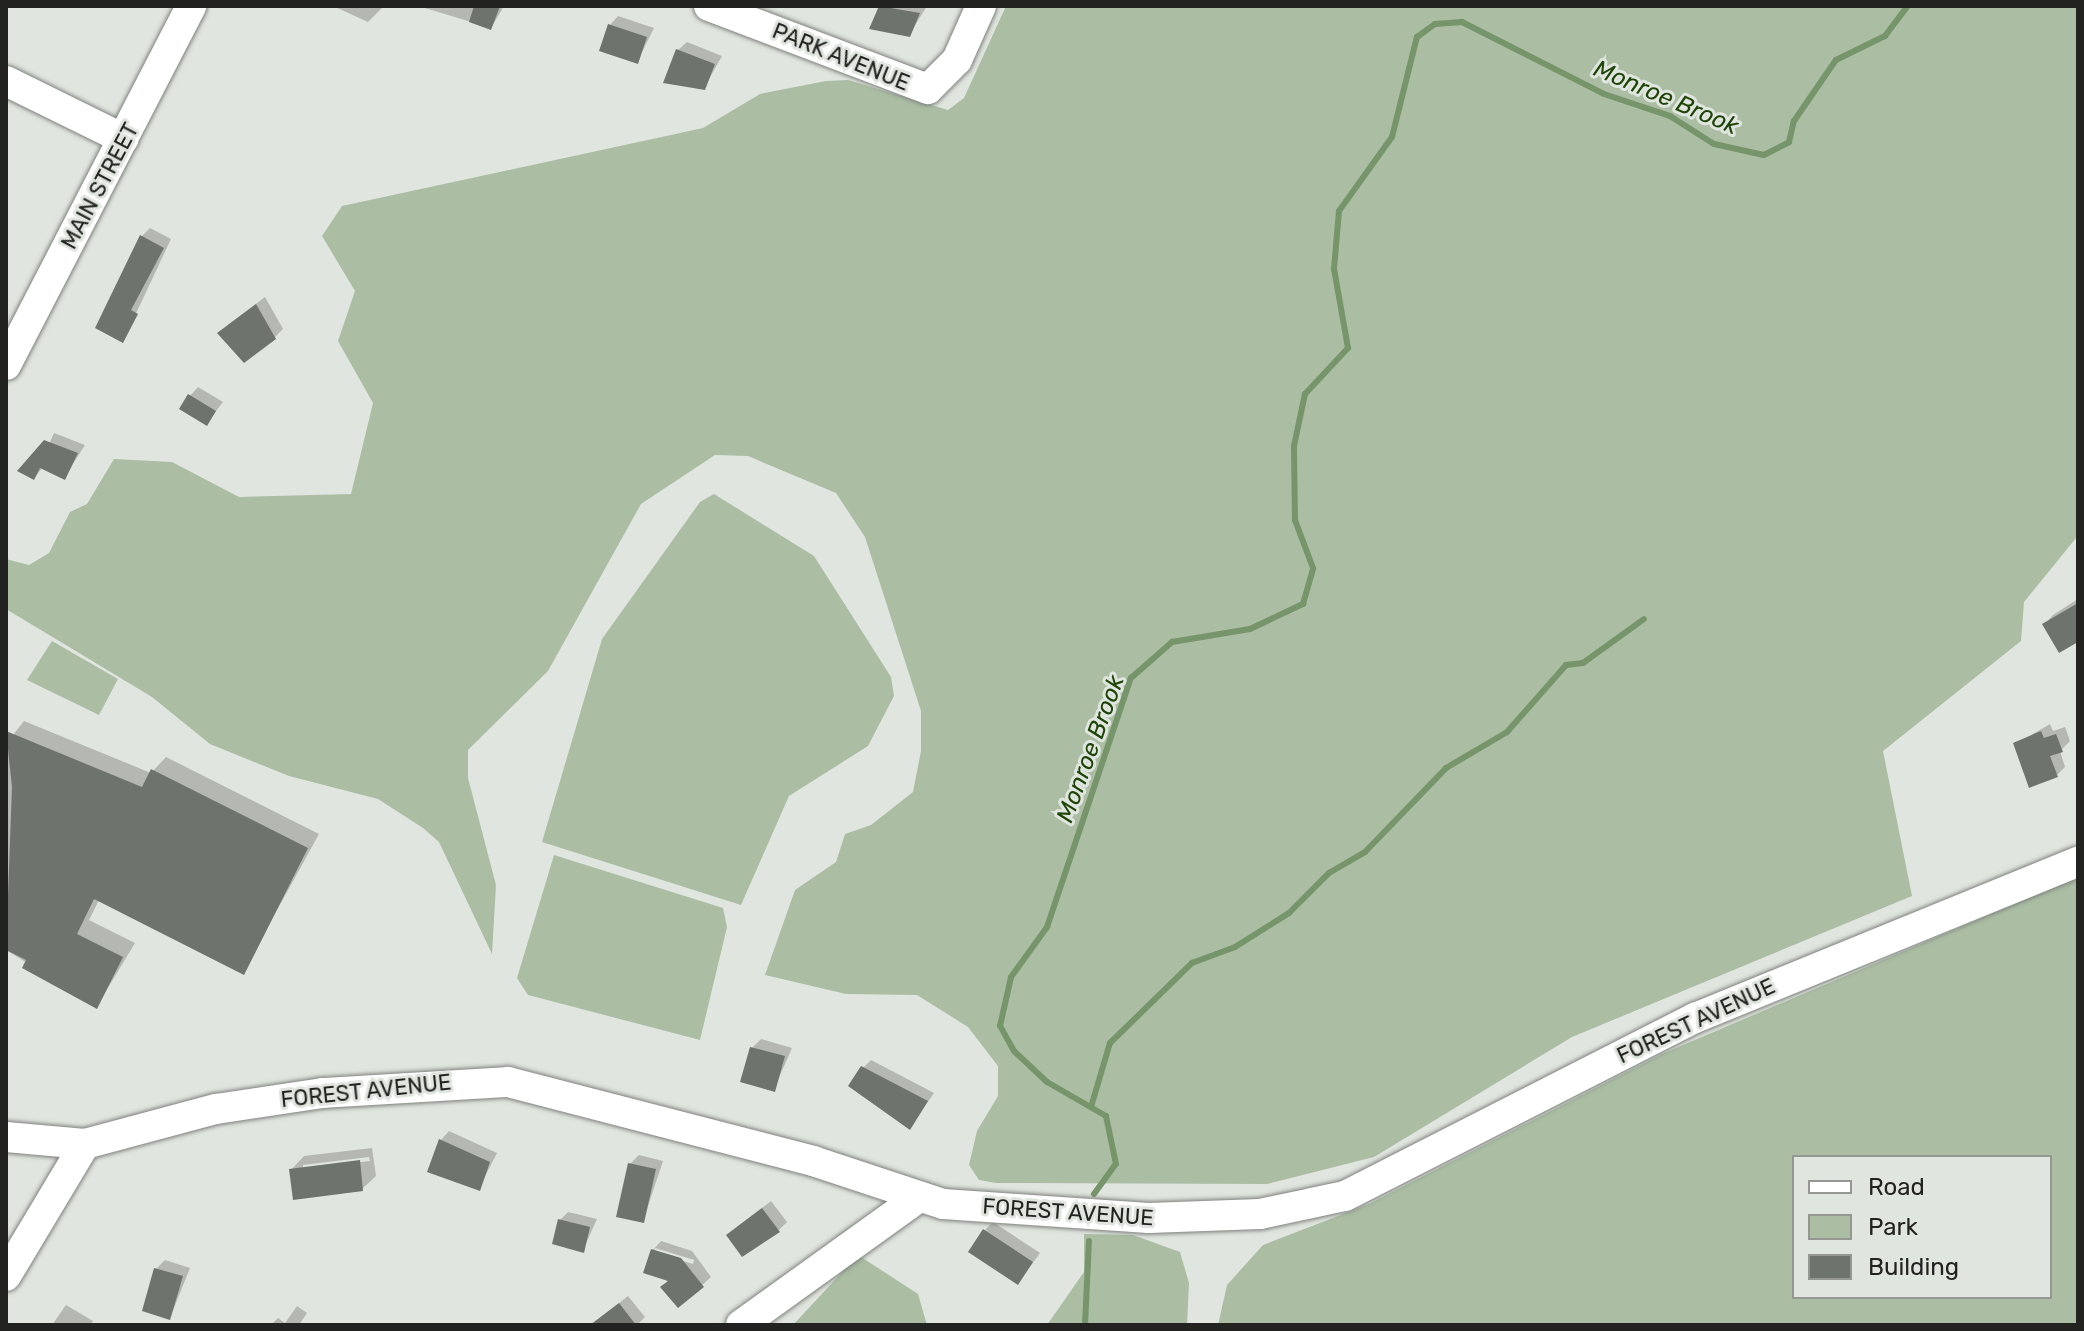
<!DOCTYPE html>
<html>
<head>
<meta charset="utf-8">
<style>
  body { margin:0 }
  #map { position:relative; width:2084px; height:1331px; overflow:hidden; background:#e1e5df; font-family:Rubik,sans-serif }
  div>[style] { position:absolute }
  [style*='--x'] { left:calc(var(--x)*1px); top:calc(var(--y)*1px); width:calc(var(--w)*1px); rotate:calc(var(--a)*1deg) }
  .green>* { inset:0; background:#abbea4 }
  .shadow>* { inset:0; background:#0003 }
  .stream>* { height:6px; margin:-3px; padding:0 3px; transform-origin:3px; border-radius:3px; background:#76956a }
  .building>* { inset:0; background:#6f736e }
  .roads { filter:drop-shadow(0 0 2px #7e827d) drop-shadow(0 0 2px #7e827d) }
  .minor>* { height:30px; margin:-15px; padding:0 15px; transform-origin:15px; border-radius:15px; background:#fff }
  span { translate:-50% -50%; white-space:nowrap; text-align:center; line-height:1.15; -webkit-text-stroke:6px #e1e5df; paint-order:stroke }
  .street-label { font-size:22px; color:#222321 }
  .water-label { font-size:24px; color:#1d4606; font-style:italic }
  .frame { position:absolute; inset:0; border:8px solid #222321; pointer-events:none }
  .legend { position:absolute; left:1792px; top:1155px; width:260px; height:144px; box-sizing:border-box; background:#e1e5df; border:2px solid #959793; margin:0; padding:10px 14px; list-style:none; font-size:24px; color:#222321 }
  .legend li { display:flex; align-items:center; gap:16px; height:40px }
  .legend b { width:40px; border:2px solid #959793 }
</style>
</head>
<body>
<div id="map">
  <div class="green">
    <div style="clip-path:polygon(1006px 6px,2078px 6px,2076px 538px,2024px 602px,2021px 641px,1883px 751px,1912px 896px,1572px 1037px,1374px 1157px,1267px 1184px,996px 1183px,979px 1180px,969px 1165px,977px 1131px,998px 1096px,998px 1066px,968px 1027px,917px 995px,846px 994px,765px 975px,795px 890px,836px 862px,845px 834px,871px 825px,913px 792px,921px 751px,921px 711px,865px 537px,836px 493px,748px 456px,715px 455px,641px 504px,548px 671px,468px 750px,468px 778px,496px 885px,492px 954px,439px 842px,423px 828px,378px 799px,289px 776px,210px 744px,152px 697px,6px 609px,6px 559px,29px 565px,49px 553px,70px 512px,87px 504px,114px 459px,172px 462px,239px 497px,351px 494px,373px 403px,338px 341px,355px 291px,322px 236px,342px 206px,703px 128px,760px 94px,826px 81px,848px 80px,948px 110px,964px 98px)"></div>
    <div style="clip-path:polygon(714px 494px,814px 556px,891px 677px,894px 696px,868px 746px,789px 796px,741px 905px,542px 842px,602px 639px,700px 502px)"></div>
    <div style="clip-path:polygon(52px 641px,118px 679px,99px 715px,27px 680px)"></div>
    <div style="clip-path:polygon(554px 855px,723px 908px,727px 927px,700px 1040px,528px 995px,517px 978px)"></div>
    <div style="clip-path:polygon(evenodd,2078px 877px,2078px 1325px,1218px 1325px,1227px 1285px,1263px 1245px,1369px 1204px,1662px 1054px,2078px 877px,1794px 1157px,2050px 1157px,2050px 1297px,1794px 1297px,1794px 1157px)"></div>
    <div style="clip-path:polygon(1084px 1234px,1133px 1235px,1180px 1252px,1189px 1283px,1187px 1325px,1047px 1325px,1084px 1272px)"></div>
    <div style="clip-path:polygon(858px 1255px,918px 1294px,927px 1325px,793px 1325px)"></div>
  </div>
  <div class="shadow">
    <div style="clip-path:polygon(333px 6px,384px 6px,368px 22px)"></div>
    <div style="clip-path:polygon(504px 6px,491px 28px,425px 8px,425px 6px)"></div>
    <div style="clip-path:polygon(881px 6px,927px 6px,909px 35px,872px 27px)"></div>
    <div style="clip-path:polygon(618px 16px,654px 28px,637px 62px,610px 25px)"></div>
    <div style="clip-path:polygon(687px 42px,722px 56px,704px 88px,678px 50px)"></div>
    <div style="clip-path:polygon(150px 228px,171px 239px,123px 341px,142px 236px)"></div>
    <div style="clip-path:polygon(265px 297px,283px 329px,275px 337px,228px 325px)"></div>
    <div style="clip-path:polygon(198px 387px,223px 402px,207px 423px,190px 396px)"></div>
    <div style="clip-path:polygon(54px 433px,85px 445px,64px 478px,43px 467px,34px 478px)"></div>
    <div style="clip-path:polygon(2078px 599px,2078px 639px,2045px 624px,2053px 615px)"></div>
    <div style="clip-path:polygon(24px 721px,151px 773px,166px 757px,319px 834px,243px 972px,99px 900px,89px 920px,135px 943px,97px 1006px,6px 950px,6px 744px)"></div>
    <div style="clip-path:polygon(2050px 724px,2053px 731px,2065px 727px,2070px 741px,2060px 751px,2065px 767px,2057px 775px,2016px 744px)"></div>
    <div style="clip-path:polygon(761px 1039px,792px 1048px,774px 1089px,752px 1048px)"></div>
    <div style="clip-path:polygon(871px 1060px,934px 1093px,910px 1128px,863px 1068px)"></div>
    <div style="clip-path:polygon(449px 1131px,497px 1153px,479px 1188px,441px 1140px)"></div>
    <div style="clip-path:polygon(evenodd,372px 1148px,376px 1176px,362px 1189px,291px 1170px,304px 1156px,372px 1148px,369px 1157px,370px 1161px,303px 1169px,303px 1165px,369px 1157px)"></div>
    <div style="clip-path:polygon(639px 1155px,663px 1161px,643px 1221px,630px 1164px)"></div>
    <div style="clip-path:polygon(771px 1201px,787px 1222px,779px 1230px,737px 1227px)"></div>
    <div style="clip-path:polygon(568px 1212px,597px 1219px,583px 1250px,560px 1220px)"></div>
    <div style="clip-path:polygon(993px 1222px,1040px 1253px,1018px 1283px,985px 1230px)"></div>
    <div style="clip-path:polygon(evenodd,661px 1241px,692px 1251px,711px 1277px,679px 1306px,653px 1250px,661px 1241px,655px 1248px,694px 1260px,693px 1264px,655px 1252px,655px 1248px)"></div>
    <div style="clip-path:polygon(165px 1260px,190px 1268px,170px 1318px,156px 1269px)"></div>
    <div style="clip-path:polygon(628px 1296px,645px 1317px,637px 1325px,591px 1325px)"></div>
    <div style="clip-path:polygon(66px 1305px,93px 1321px,90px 1325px,52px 1325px)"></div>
    <div style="clip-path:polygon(297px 1306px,307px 1313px,299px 1325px,271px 1325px,278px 1318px,285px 1323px)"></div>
  </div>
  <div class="stream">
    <div style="--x:1091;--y:1107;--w:67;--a:-73.5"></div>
    <div style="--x:1110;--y:1043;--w:115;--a:-44.3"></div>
    <div style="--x:1192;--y:963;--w:46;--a:-20.4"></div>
    <div style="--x:1235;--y:947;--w:64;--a:-32.2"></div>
    <div style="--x:1289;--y:913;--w:57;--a:-45"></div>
    <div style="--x:1329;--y:873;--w:42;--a:-30.3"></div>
    <div style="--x:1365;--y:852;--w:117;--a:-46"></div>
    <div style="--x:1446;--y:768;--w:71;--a:-30.5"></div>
    <div style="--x:1507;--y:732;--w:89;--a:-48.6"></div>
    <div style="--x:1566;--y:665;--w:17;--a:-7"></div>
    <div style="--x:1583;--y:663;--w:75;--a:-35.8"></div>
    <div style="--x:1094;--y:1194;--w:37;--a:-54"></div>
    <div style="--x:1116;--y:1164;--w:49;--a:-101.8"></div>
    <div style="--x:1106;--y:1116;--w:68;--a:-150"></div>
    <div style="--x:1047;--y:1082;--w:45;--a:-136.8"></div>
    <div style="--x:1014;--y:1051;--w:29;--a:-119"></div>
    <div style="--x:1000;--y:1026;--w:50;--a:-77.3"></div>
    <div style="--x:1011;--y:977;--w:62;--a:-54.2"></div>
    <div style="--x:1047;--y:927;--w:263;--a:-71.4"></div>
    <div style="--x:1131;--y:678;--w:55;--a:-41.3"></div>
    <div style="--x:1172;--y:642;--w:79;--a:-9.5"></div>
    <div style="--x:1250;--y:629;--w:59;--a:-25.3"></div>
    <div style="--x:1303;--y:604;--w:37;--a:-74"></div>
    <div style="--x:1313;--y:568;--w:51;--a:-110.6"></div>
    <div style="--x:1295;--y:520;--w:74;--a:-90.8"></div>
    <div style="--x:1294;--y:446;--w:53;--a:-78.1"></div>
    <div style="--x:1305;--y:394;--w:63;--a:-46.9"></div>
    <div style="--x:1348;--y:348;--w:80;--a:-100"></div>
    <div style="--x:1334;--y:269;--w:58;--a:-85.1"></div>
    <div style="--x:1339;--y:211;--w:91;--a:-54.4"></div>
    <div style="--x:1392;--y:137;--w:103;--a:-76"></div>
    <div style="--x:1417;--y:37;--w:22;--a:-36"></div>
    <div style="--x:1435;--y:24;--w:27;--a:-4"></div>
    <div style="--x:1462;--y:22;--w:159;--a:26.9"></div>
    <div style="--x:1604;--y:94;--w:70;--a:18.4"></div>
    <div style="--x:1670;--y:116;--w:52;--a:32.5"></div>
    <div style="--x:1714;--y:144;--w:51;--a:12.4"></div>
    <div style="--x:1764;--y:155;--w:28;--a:-27"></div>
    <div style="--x:1789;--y:142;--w:22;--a:-77"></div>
    <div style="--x:1794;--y:121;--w:74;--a:-55.5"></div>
    <div style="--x:1836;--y:60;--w:55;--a:-26.1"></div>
    <div style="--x:1885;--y:36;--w:38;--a:-53"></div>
    <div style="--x:1085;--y:1325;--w:84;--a:-87.3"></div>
  </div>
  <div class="building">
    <div style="clip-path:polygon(474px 6px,500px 6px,491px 30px,469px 22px)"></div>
    <div style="clip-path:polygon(879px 6px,920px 13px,910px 37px,869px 29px)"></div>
    <div style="clip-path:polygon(608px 24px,647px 37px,638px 64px,599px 51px)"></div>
    <div style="clip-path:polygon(676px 49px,715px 64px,705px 90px,663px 83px)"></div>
    <div style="clip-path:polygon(140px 235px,164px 248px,131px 310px,138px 314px,123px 343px,95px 328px)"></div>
    <div style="clip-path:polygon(256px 304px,276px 339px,244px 363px,217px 333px)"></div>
    <div style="clip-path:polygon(188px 394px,216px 411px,207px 426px,179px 409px)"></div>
    <div style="clip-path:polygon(44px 440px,78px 453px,65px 480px,40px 468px,34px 480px,17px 471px)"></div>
    <div style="clip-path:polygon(2078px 603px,2078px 642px,2059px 653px,2042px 624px)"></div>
    <div style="clip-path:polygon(6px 731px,142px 787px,151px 769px,308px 848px,244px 975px,94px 899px,77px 934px,123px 957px,97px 1009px,22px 968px,26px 960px,6px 950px,12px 787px)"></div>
    <div style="clip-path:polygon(2041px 731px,2044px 738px,2056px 734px,2063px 752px,2050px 756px,2058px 777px,2029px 788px,2013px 743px)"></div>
    <div style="clip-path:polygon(750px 1047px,785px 1056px,775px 1092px,740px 1082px)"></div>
    <div style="clip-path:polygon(861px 1066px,928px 1101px,910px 1130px,848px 1086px)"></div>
    <div style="clip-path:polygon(439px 1139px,490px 1162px,480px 1191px,427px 1172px)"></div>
    <div style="clip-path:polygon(360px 1160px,363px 1191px,293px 1200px,289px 1169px)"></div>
    <div style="clip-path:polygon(628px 1163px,656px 1169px,644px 1223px,616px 1217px)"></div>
    <div style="clip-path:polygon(762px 1208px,780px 1232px,742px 1257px,726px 1235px)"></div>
    <div style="clip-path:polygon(558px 1219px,590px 1227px,584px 1253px,552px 1244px)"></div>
    <div style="clip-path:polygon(983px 1229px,1033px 1262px,1018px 1285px,968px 1252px)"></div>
    <div style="clip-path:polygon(651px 1249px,681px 1258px,704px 1287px,678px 1308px,660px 1287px,668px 1281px,643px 1273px)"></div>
    <div style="clip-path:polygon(154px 1268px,183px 1276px,170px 1320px,142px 1311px)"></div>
    <div style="clip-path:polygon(619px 1303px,636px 1325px,590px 1325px)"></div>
  </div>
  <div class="roads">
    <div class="minor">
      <div style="--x:709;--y:6;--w:234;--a:20.8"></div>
      <div style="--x:928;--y:89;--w:41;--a:-45"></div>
      <div style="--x:957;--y:60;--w:59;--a:-66"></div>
      <div style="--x:6;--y:81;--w:131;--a:26.2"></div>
      <div style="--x:6;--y:365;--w:404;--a:-62.7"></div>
      <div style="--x:6;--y:1137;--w:79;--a:5.1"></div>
      <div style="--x:85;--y:1144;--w:136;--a:-15"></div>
      <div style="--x:216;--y:1109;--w:108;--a:-8.5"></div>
      <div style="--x:323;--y:1093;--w:185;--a:-3.4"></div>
      <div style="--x:508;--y:1082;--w:315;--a:14.5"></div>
      <div style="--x:813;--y:1161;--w:137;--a:18.3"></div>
      <div style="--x:943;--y:1204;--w:206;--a:3.9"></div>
      <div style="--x:1149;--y:1218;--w:111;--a:-2.1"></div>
      <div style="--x:1260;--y:1214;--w:87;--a:-12"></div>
      <div style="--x:1345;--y:1196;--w:393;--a:-27"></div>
      <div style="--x:1695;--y:1018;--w:414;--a:-22.2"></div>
      <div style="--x:6;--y:1276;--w:154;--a:-59.1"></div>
      <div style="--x:741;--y:1325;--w:218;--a:-35.7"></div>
    </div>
  </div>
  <div class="street-label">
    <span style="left:841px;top:57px;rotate:22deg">PARK AVENUE</span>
    <span style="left:100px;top:186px;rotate:-62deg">MAIN STREET</span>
    <span style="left:1696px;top:1021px;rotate:-25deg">FOREST AVENUE</span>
    <span style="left:366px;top:1091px;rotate:-6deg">FOREST AVENUE</span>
    <span style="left:1068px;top:1212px;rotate:4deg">FOREST AVENUE</span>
  </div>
  <div class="water-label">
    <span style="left:1666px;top:98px;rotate:23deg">Monroe Brook</span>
    <span style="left:1091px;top:749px;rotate:-70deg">Monroe Brook</span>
  </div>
  <div class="frame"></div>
  <ul class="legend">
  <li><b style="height:10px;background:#fff"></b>Road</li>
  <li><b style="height:22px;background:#abbea4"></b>Park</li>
  <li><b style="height:22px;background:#6f736e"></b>Building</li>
  </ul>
</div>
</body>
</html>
